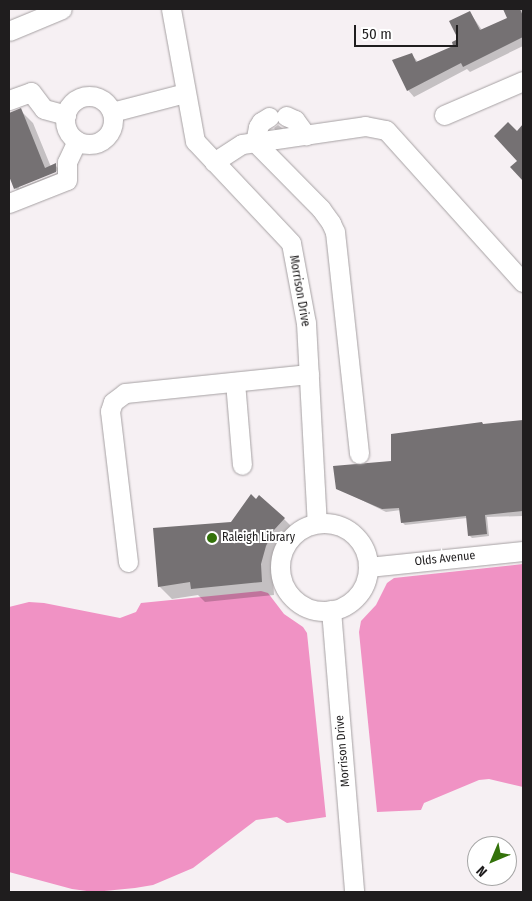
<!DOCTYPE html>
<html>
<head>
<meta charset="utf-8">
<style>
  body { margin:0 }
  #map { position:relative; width:532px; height:901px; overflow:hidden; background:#f6f0f3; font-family:"Fira Sans Condensed",sans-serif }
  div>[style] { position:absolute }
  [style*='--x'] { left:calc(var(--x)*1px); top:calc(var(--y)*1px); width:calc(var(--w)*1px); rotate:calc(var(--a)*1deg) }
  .water>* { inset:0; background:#f092c4 }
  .shadow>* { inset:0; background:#0003 }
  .building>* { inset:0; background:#757173 }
  .roads { filter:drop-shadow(0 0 1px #a6a1a3) drop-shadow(0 0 1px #a6a1a3) }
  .minor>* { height:19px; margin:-9.5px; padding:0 9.5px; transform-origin:9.5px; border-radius:9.5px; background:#fff }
  .minor>.ring { margin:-9.5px; padding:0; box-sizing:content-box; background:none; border:19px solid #fff; border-radius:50% }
  .dots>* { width:14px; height:14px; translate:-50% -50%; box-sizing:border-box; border:2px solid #fff; border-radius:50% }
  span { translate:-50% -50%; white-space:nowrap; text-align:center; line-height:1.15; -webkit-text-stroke:4px #fff; paint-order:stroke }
  .street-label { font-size:12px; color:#1f1d1e }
  .poi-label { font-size:12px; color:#1f1d1e }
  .left { translate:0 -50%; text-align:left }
  .frame { position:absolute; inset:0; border:10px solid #1f1d1e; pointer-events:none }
  .north { position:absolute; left:467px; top:836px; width:50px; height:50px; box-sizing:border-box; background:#fff; border:1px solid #a5a5a5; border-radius:50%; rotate:225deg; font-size:14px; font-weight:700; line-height:20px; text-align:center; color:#1f1d1e }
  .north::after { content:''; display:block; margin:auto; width:18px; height:22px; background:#33720a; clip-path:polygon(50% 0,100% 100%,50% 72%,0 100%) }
  .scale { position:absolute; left:354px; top:25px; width:104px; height:22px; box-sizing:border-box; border:2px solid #1f1d1e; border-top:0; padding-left:6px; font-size:15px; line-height:18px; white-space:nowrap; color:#1f1d1e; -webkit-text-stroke:4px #fff; paint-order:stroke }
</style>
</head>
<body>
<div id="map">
  <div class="water">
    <div style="clip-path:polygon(523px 564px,523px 787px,489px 779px,479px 780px,424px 803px,421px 810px,377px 812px,359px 632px,361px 621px,376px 605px,387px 583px,394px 578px)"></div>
    <div style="clip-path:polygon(261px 591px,268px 593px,284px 614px,303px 627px,307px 633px,326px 817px,287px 823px,277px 817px,256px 820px,193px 868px,153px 885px,135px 888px,94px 892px,72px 889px,9px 872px,9px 607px,29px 602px,44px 603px,120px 618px,136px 612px,141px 603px)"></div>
  </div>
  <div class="shadow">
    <div style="clip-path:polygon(505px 9px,523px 10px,523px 46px,470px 72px,467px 69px,414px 97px,408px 90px,411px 54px,419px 63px,455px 46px,460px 40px,470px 13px,482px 30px,509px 18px)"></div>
    <div style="clip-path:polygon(evenodd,20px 110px,33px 123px,51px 167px,55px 165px,68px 178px,27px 201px,15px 188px,9px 174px,9px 114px,20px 110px,57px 171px,57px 173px,19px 188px,19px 185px,57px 171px)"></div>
    <div style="clip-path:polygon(278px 125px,282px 128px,283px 129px,276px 131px,274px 128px)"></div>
    <div style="clip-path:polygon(523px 422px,523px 516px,487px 517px,489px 536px,472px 538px,469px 535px,467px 518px,405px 525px,402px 522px,401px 510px,386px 512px,337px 488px,392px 462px,484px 426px)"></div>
    <div style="clip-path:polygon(256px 500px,284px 519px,297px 532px,286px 543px,278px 559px,273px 578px,274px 595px,205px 602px,198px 595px,172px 599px,159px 586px)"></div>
  </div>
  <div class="building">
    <div style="clip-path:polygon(503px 9px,520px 9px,523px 16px,523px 37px,463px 67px,461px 63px,407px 91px,392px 60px,412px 53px,416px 62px,453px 46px,452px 42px,458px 39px,449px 21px,470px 11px,480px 30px,507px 18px)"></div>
    <div style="clip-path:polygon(21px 108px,45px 168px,56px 163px,56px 172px,14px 189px,9px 176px,9px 113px)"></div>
    <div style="clip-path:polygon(508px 122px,517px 131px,523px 124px,523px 181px,510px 167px,517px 161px,494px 136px)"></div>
    <div style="clip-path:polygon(523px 420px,523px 511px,485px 515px,487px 534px,468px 536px,466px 516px,401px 523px,399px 508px,382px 509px,336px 489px,333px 466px,391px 461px,391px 434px,482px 422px,483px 424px)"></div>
    <div style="clip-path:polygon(251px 494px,256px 499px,259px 495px,285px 518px,274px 530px,266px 546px,261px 564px,262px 582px,191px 589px,190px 582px,158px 587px,153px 528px,231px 522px)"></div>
  </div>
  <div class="roads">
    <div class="minor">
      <div style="--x:171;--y:9;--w:134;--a:79.7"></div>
      <div style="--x:195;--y:141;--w:140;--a:46.7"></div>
      <div style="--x:291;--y:243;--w:81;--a:79.4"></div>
      <div style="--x:306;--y:323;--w:200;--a:86.9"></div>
      <div style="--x:9;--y:31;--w:57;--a:-22.5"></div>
      <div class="ring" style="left:65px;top:96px;width:29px;height:29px"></div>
      <div style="--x:9;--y:100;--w:23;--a:-20"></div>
      <div style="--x:31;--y:92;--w:21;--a:53"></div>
      <div style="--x:44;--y:109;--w:23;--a:15"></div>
      <div style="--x:112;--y:112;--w:75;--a:-14.6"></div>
      <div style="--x:444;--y:115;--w:86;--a:-23.3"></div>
      <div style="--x:286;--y:116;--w:10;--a:24"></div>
      <div style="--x:295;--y:120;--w:19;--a:54"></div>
      <div style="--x:269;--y:117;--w:9;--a:148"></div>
      <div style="--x:261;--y:122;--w:6;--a:121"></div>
      <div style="--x:258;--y:127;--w:15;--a:101"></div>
      <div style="--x:255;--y:142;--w:94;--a:45.4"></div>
      <div style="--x:321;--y:209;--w:17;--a:54"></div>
      <div style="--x:331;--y:223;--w:10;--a:66"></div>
      <div style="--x:335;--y:232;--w:223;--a:83.8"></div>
      <div style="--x:214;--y:162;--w:33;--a:-33"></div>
      <div style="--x:242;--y:144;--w:124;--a:-8.3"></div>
      <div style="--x:365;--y:126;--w:21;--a:11"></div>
      <div style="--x:386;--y:130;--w:205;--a:48"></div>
      <div style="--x:9;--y:203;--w:62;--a:-21.6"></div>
      <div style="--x:67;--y:180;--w:18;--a:-90"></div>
      <div style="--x:67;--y:162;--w:23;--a:-65"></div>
      <div style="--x:235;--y:382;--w:83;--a:85.2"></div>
      <div class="ring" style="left:280px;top:523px;width:69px;height:69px"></div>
      <div style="--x:128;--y:562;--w:152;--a:-96.8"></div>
      <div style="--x:110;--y:411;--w:9;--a:-72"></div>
      <div style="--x:113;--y:402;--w:15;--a:-37"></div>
      <div style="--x:125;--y:393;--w:185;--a:-5.9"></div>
      <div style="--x:368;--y:567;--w:156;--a:-5.9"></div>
      <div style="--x:331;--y:610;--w:283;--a:85.3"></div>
    </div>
  </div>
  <div class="dots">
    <div style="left:212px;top:538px;background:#33720a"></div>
  </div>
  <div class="street-label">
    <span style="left:299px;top:291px;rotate:80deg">Morrison Drive</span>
    <span style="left:445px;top:559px;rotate:-6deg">Olds Avenue</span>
    <span style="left:343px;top:751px;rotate:-95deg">Morrison Drive</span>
  </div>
  <div class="poi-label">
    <span class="left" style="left:222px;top:538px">Raleigh Library</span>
  </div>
  <div class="frame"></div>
  <div class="north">N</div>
  <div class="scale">50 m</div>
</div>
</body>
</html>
